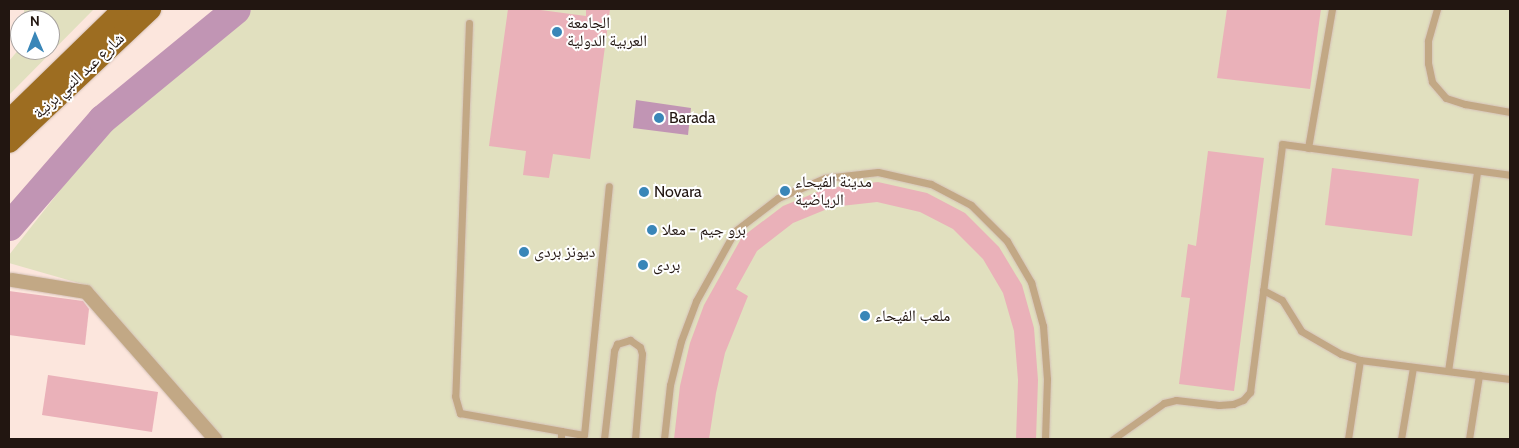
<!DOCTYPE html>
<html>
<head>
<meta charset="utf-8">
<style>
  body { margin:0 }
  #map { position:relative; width:1519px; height:448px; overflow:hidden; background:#fce6dd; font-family:Cabin,"Noto Naskh Arabic",sans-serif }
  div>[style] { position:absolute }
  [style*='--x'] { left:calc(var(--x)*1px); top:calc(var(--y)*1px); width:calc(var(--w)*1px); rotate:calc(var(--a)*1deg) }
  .green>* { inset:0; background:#e1e0bf }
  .water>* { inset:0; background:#c195b4 }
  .river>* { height:29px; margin:-14.5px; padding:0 14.5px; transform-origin:14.5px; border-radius:14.5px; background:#c195b4 }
  .building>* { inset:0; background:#eab1b9 }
  .roads { filter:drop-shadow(0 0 1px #d5c1b8) drop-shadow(0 0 1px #d5c1b8) }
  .lane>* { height:7px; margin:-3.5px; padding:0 3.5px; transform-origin:3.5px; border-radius:3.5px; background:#c2a885 }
  .street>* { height:14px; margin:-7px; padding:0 7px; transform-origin:7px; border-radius:7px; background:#c2a885 }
  .primary>* { height:22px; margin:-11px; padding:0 11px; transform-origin:11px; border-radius:11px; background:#9d6d21 }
  .dots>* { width:14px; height:14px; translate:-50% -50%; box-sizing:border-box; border:2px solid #fff; border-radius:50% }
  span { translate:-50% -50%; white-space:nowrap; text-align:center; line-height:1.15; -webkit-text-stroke:4px #fff; paint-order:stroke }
  .poi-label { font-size:16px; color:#221611 }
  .left { translate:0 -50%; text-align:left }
  .street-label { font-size:16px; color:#221611 }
  .frame { position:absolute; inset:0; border:10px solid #221611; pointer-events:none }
  .north { position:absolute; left:10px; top:10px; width:50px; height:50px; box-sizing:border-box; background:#fff; border:1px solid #a7a2a0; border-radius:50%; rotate:359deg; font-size:14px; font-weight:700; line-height:20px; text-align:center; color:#221611 }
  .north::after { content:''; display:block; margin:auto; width:18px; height:22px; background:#3986b8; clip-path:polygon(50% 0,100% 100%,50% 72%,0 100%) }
</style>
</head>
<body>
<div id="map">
  <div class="green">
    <div style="clip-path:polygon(24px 9px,94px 9px,9px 95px,9px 61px,20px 48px,20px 50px,50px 50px,50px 20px,24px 20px)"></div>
    <div style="clip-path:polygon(252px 9px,1510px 9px,1510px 439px,223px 439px,89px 286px,9px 263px,9px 255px,110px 127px)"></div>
  </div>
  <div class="water">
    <div style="clip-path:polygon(636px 100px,691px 108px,688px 135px,633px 128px)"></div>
  </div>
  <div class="river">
    <div style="--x:9;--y:226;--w:142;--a:-49"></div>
    <div style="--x:102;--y:119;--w:173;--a:-39.4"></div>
  </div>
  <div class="building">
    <div style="clip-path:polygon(508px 9px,533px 9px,586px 16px,586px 9px,610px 9px,590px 159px,553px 154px,549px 178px,523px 175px,526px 151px,489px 146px)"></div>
    <div style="clip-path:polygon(1227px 9px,1321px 9px,1310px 89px,1217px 78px)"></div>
    <div style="clip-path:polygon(1208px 151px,1264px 158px,1234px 391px,1179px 384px,1190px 298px,1181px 297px,1188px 244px,1196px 246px)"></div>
    <div style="clip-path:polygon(1332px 168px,1419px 179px,1412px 236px,1325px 225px)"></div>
    <div style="clip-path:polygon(878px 182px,927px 193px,965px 213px,999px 247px,1022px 285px,1034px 328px,1038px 380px,1036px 439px,1016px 439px,1018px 380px,1014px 331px,1003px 293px,983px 259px,953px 229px,920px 212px,877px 202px,832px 207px,793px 223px,757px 251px,736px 289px,748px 296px,725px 353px,716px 393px,709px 439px,674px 439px,680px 386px,690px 343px,704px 305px,742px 237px,783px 206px,827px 188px)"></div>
    <div style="clip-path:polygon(9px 291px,83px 301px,89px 309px,85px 345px,9px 335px)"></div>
    <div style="clip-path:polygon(48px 375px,158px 392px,152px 432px,42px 415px)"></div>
  </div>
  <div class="roads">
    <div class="lane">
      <div style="--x:1437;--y:9;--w:33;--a:106"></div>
      <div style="--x:1428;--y:41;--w:22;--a:90"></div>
      <div style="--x:1428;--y:63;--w:19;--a:78"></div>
      <div style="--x:1432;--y:82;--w:21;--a:49"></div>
      <div style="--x:1446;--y:98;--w:20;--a:18"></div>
      <div style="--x:1465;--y:104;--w:46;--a:10.1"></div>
      <div style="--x:469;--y:23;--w:373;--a:92.1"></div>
      <div style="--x:455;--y:396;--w:18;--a:74"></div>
      <div style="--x:460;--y:413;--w:103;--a:10.1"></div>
      <div style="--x:1308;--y:148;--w:141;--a:-80.2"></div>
      <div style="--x:1263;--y:290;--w:21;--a:28"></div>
      <div style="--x:1282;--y:300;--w:36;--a:58"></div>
      <div style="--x:1301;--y:331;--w:46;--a:29.9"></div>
      <div style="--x:1341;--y:354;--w:20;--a:18"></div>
      <div style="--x:1360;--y:360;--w:151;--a:7.2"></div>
      <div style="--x:1448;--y:371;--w:202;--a:-81.7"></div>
      <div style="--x:561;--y:439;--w:8;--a:-90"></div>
      <div style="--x:561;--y:431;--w:23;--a:10"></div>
      <div style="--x:584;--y:435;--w:250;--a:-84.3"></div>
      <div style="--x:604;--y:439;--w:89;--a:-83.5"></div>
      <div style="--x:614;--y:351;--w:8;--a:-67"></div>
      <div style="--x:617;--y:344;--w:14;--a:-17"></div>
      <div style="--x:630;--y:340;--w:12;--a:35"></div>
      <div style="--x:640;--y:347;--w:7;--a:74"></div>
      <div style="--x:642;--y:354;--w:85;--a:94.7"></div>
      <div style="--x:664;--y:439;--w:54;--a:-83.7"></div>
      <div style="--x:670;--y:385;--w:45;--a:-76"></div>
      <div style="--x:681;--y:341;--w:43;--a:-69.4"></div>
      <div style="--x:696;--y:301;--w:80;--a:-60.9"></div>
      <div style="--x:735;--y:231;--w:54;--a:-37.5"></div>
      <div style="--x:778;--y:198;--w:51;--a:-23.1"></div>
      <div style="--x:825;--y:178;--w:53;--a:-6.5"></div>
      <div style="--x:878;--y:172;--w:54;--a:12.8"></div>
      <div style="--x:931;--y:184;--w:45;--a:27.7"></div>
      <div style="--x:971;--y:205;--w:51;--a:45"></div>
      <div style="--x:1007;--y:241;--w:48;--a:59.7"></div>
      <div style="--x:1031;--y:282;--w:46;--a:74.7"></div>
      <div style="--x:1043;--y:326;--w:53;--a:85.7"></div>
      <div style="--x:1047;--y:379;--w:60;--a:91.9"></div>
      <div style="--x:1113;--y:439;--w:62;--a:-35.2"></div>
      <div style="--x:1164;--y:403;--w:12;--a:-14"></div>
      <div style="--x:1176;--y:400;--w:43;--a:6.6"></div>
      <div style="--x:1219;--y:405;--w:14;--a:-4"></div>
      <div style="--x:1233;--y:404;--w:11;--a:-22"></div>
      <div style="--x:1243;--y:400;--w:11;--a:-49"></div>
      <div style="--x:1250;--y:392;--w:250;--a:-82.6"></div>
      <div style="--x:1282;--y:144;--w:230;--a:7.7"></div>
      <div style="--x:1348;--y:439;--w:80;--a:-81.4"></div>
      <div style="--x:1401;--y:439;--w:73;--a:-80.5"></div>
      <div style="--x:1469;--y:439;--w:65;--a:-81.1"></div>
    </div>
    <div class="street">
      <div style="--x:12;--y:280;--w:75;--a:9.2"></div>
      <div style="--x:86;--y:292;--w:196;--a:48.7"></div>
    </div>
    <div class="primary">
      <div style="--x:9;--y:121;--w:161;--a:-44.2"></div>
      <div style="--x:9;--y:142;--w:194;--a:-43.3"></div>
    </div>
  </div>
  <div class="dots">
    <div style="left:557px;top:32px;background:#3986b8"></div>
    <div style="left:659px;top:118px;background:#3986b8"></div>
    <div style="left:785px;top:191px;background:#3986b8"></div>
    <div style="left:644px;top:192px;background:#3986b8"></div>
    <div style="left:652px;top:230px;background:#3986b8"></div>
    <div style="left:524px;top:252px;background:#3986b8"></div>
    <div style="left:643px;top:265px;background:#3986b8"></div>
    <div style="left:865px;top:316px;background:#3986b8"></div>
  </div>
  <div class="poi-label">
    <span class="left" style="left:567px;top:32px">الجامعة<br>العربية الدولية</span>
    <span class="left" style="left:669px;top:118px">Barada</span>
    <span class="left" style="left:795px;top:191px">مدينة الفيحاء<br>الرياضية</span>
    <span class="left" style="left:654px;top:192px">Novara</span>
    <span class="left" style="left:662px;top:230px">برو جيم - معلا</span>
    <span class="left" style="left:534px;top:252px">ديونز بردى</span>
    <span class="left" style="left:653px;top:265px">بردى</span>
    <span class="left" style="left:875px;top:316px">ملعب الفيحاء</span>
  </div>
  <div class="street-label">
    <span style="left:79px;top:76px;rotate:-43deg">شارع عبد النبي برنية</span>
  </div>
  <div class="frame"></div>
  <div class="north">N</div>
</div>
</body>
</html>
